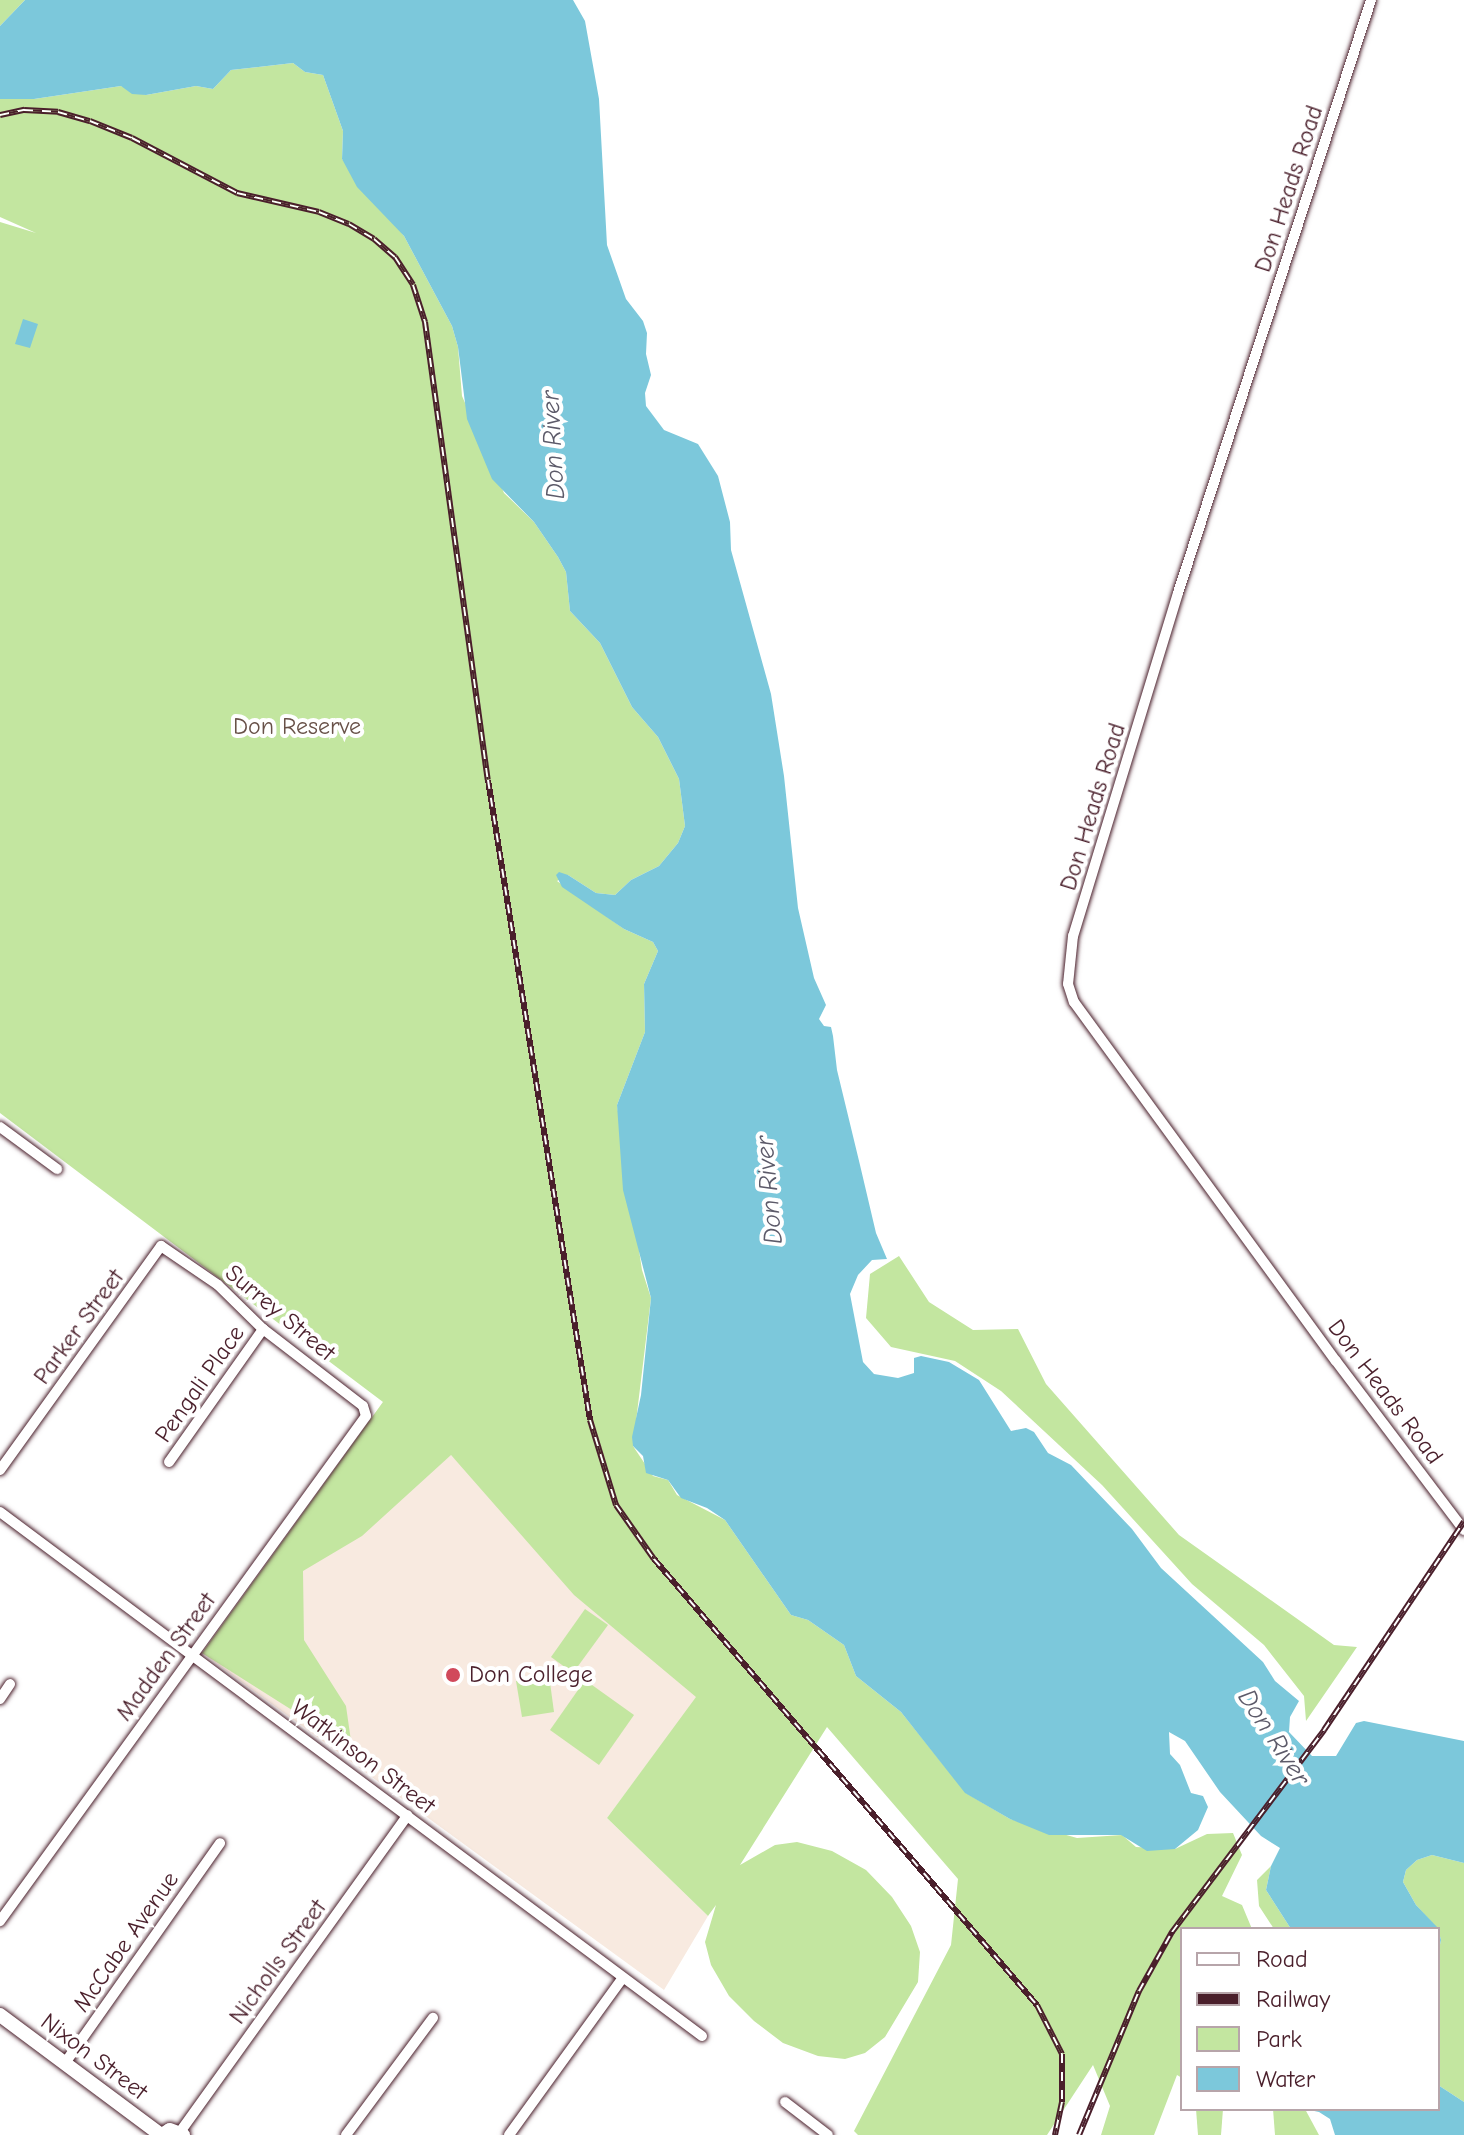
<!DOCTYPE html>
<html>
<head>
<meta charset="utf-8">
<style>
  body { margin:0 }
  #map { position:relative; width:1464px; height:2135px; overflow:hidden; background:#fff; font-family:"Comic Neue",sans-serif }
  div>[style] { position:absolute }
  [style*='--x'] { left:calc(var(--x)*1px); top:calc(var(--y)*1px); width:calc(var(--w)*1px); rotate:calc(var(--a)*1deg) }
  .built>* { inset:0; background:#f8eae0 }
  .green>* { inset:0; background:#c3e6a0 }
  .water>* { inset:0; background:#7cc8db }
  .roads { filter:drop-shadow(0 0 2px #4a1f2b) drop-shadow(0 0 2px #4a1f2b) }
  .street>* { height:10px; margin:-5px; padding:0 5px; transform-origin:5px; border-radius:5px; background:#fff }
  .secondary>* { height:14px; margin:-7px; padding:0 7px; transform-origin:7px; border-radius:7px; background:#fff }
  .rail>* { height:6px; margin-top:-3px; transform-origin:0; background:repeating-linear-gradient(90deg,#fff 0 9px,#4a1f2b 0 18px); box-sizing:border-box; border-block:2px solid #4a1f2b }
  .dots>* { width:22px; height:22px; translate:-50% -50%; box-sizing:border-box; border:4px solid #fff; border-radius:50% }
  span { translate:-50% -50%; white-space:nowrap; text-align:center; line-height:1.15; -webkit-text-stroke:8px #fff; paint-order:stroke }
  .street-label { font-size:24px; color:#4a1f2b }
  .park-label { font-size:24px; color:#685148 }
  .poi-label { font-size:24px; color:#4a1f2b }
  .left { translate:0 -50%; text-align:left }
  .water-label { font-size:26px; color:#5c5a69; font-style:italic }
  .legend { position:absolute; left:1180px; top:1927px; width:260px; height:184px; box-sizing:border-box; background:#fff; border:2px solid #b7a5aa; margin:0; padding:10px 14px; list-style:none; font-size:24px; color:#4a1f2b }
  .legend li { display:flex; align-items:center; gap:16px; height:40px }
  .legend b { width:40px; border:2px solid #b7a5aa }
</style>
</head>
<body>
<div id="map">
  <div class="built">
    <div style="clip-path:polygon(383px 1402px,451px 1455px,697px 1697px,607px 1818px,708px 1916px,664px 1990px,202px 1653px)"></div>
  </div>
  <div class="green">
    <div style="clip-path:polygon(0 0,25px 0,0 26px)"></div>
    <div style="clip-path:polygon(293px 63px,305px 72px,323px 75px,343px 131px,342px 159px,404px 236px,452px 326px,458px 347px,462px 396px,504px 493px,534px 522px,558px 557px,566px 572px,570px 611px,600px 643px,632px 707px,658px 737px,679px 779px,685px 826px,678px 843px,659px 866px,631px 880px,615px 895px,596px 893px,568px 875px,557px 881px,624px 929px,653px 942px,658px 951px,644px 984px,645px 1032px,617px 1105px,642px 1270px,651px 1298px,633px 1446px,653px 1476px,668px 1480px,677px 1495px,725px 1520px,791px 1615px,808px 1620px,844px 1645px,856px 1676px,901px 1712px,966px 1793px,1010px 1819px,1077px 1838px,1122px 1835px,1136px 1847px,1175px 1849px,1207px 1834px,1233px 1833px,1242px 1855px,1222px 1896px,1242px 1905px,1252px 1929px,1182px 1929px,1182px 2078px,1177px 2075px,1154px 2135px,1101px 2135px,1110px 2106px,1093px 2065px,1047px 2135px,858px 2135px,854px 2131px,951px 1945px,958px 1879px,827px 1727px,740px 1865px,775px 1845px,797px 1842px,832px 1851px,866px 1870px,892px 1897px,911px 1926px,920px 1952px,918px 1982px,885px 2037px,865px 2053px,845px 2059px,818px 2056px,783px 2043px,754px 2021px,729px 1996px,711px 1965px,705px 1942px,716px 1905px,708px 1916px,607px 1818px,696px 1697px,574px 1595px,451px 1455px,362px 1536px,303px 1571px,304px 1640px,346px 1706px,352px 1748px,202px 1653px,383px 1402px,0 1113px,0 222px,36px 233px,0 217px,0 99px,34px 99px,121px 86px,146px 95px,196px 86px,213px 89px,231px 70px)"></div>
    <div style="clip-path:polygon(899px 1256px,929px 1302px,973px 1330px,1018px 1329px,1046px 1384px,1179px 1535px,1334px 1645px,1357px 1647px,1306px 1721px,1304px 1696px,1264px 1645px,1192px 1584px,1102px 1485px,1001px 1391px,955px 1361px,891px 1347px,866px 1318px,870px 1274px)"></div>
    <div style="clip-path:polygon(585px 1609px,608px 1625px,573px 1673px,551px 1657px)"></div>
    <div style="clip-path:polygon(549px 1675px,554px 1712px,522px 1717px,516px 1681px)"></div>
    <div style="clip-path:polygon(585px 1680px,634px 1715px,599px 1765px,550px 1730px)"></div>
    <div style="clip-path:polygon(1432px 1855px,1464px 1863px,1464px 2102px,1438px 2085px,1438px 1954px,1441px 1940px,1438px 1929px,1416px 1905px,1403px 1882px,1406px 1870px,1417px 1860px)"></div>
    <div style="clip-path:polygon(1271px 1866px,1266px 1890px,1291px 1929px,1274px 1929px,1259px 1906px,1257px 1880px)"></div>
    <div style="clip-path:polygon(1196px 2109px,1223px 2109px,1221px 2135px,1198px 2135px)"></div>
    <div style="clip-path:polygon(1273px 2109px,1305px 2109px,1319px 2135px,1275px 2135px)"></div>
  </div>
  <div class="water">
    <div style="clip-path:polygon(25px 0,573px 0,585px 21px,599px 99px,607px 245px,626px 299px,643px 321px,647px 333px,646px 354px,651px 375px,645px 393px,646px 406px,664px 430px,698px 444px,718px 476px,730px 522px,731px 550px,771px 694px,784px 776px,798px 908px,814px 978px,826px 1005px,819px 1019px,824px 1026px,831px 1027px,833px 1036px,837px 1070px,860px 1165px,876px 1233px,887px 1259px,872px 1260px,858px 1275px,850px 1294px,863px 1362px,874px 1374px,898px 1378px,914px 1373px,914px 1358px,921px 1356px,949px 1362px,979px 1380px,1011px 1431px,1026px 1428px,1034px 1432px,1048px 1453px,1071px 1465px,1132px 1529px,1161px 1568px,1263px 1662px,1275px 1681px,1299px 1701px,1290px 1717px,1289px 1732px,1312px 1756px,1336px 1756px,1356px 1723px,1364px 1721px,1464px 1741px,1464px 1863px,1432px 1855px,1417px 1860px,1406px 1870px,1403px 1882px,1416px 1905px,1438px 1928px,1441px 1940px,1438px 1954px,1438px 1929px,1291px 1929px,1266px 1890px,1271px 1866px,1280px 1848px,1261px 1836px,1220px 1792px,1185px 1741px,1169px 1732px,1170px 1754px,1180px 1765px,1191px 1793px,1203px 1796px,1208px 1807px,1198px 1830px,1175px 1849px,1147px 1851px,1121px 1835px,1049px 1835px,1010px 1819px,965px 1793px,901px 1712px,856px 1676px,844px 1645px,808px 1620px,791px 1615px,725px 1520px,707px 1508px,681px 1498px,668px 1480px,646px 1473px,643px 1456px,633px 1446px,632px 1437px,641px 1395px,651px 1298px,623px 1190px,617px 1105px,645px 1032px,644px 984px,658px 951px,653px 942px,624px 929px,562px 887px,556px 875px,559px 872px,568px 875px,596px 893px,615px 895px,631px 880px,659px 866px,678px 843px,685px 826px,679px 779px,658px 737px,632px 707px,600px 643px,570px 611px,566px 572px,558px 557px,534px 522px,492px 479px,467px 419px,458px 347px,452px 326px,404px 236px,357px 187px,342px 159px,343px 131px,323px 75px,305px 72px,293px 63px,231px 70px,213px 89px,196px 86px,146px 95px,132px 94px,121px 86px,34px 99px,0 99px,0 26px)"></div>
    <div style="clip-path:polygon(23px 319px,38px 324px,30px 348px,15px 344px)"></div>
    <div style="clip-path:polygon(1438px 2085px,1464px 2102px,1464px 2135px,1335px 2135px,1330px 2119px,1319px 2112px,1305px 2109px,1438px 2109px)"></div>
  </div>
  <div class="roads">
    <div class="street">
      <div style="--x:1371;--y:0;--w:624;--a:108.03"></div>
      <div style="--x:1178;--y:593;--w:359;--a:107"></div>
      <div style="--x:1073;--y:936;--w:48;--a:95.9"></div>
      <div style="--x:1068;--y:984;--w:19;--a:72"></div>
      <div style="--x:1074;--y:1002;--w:444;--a:53.9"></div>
      <div style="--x:1336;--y:1361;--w:212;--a:52.9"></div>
      <div style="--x:0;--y:1127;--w:71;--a:36.4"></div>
      <div style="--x:169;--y:1462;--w:163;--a:-54.7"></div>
      <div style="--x:0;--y:1470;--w:276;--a:-54.3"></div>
      <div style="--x:161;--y:1246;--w:69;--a:34.4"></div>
      <div style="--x:218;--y:1285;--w:63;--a:44.4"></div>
      <div style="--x:263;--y:1329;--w:126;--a:37.6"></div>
      <div style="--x:363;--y:1406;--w:10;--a:73"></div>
      <div style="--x:366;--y:1416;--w:624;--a:125.93"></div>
      <div style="--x:0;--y:1512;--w:876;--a:36.74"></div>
      <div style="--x:0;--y:1699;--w:18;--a:-56"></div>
      <div style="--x:65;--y:2063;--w:269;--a:-54.8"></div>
      <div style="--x:785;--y:2102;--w:54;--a:37.5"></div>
      <div style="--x:180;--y:2132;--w:390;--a:-54.3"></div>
      <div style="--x:346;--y:2135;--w:146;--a:-53.4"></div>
      <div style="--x:509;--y:2135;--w:193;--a:-54.1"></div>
    </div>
    <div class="secondary">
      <div style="--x:0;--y:2015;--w:201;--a:36.7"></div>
      <div style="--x:162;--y:2135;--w:9;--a:-32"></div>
      <div style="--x:170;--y:2130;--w:14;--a:21"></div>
    </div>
  </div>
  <div class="rail">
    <div style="--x:0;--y:115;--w:25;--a:-12"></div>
    <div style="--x:24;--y:110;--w:34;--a:3"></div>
    <div style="--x:58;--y:112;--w:33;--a:16"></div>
    <div style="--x:90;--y:121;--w:45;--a:22"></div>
    <div style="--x:132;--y:138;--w:119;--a:27.6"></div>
    <div style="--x:237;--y:193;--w:84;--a:13"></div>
    <div style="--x:319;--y:212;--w:32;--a:22"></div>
    <div style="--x:349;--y:224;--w:29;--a:31"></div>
    <div style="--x:374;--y:239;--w:28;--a:41"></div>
    <div style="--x:395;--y:257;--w:33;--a:57"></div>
    <div style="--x:413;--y:285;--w:39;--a:72"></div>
    <div style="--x:425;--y:322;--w:462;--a:82.2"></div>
    <div style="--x:488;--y:780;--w:648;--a:80.94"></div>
    <div style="--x:590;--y:1420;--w:89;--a:73"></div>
    <div style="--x:616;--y:1505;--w:66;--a:54.9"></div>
    <div style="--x:654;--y:1559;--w:588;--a:49.35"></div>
    <div style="--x:1037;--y:2005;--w:55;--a:63"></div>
    <div style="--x:1062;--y:2054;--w:48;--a:90"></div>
    <div style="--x:1062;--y:2102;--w:34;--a:102"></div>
    <div style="--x:1079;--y:2135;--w:156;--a:-67.4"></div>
    <div style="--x:1139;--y:1991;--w:68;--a:-60.8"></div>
    <div style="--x:1172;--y:1932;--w:253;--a:-53"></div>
    <div style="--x:1324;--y:1730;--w:251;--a:-56.1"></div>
  </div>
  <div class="dots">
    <div style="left:453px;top:1675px;background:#d1495b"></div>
  </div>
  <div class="street-label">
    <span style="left:1289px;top:189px;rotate:-72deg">Don Heads Road</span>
    <span style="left:1093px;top:807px;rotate:-73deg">Don Heads Road</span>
    <span style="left:280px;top:1313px;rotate:40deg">Surrey Street</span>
    <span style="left:79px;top:1327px;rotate:-54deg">Parker Street</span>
    <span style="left:200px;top:1384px;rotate:-55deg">Pengali Place</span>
    <span style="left:1385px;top:1392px;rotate:53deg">Don Heads Road</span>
    <span style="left:166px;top:1657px;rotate:-54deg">Madden Street</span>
    <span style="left:363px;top:1757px;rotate:37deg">Watkinson Street</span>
    <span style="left:126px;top:1942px;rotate:-55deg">McCabe Avenue</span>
    <span style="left:278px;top:1962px;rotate:-54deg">Nicholls Street</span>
    <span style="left:94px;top:2057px;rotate:37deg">Nixon Street</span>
  </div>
  <div class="park-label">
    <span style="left:297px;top:727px">Don Reserve</span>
  </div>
  <div class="poi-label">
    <span class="left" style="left:469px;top:1675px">Don College</span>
  </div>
  <div class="water-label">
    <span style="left:554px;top:445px;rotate:-93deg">Don River</span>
    <span style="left:770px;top:1190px;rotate:-95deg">Don River</span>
    <span style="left:1273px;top:1738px;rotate:57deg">Don River</span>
  </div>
  <ul class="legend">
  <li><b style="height:10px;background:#fff"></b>Road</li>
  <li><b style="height:10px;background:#4a1f2b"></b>Railway</li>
  <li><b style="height:22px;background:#c3e6a0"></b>Park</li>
  <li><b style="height:22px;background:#7cc8db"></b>Water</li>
  </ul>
</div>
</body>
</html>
